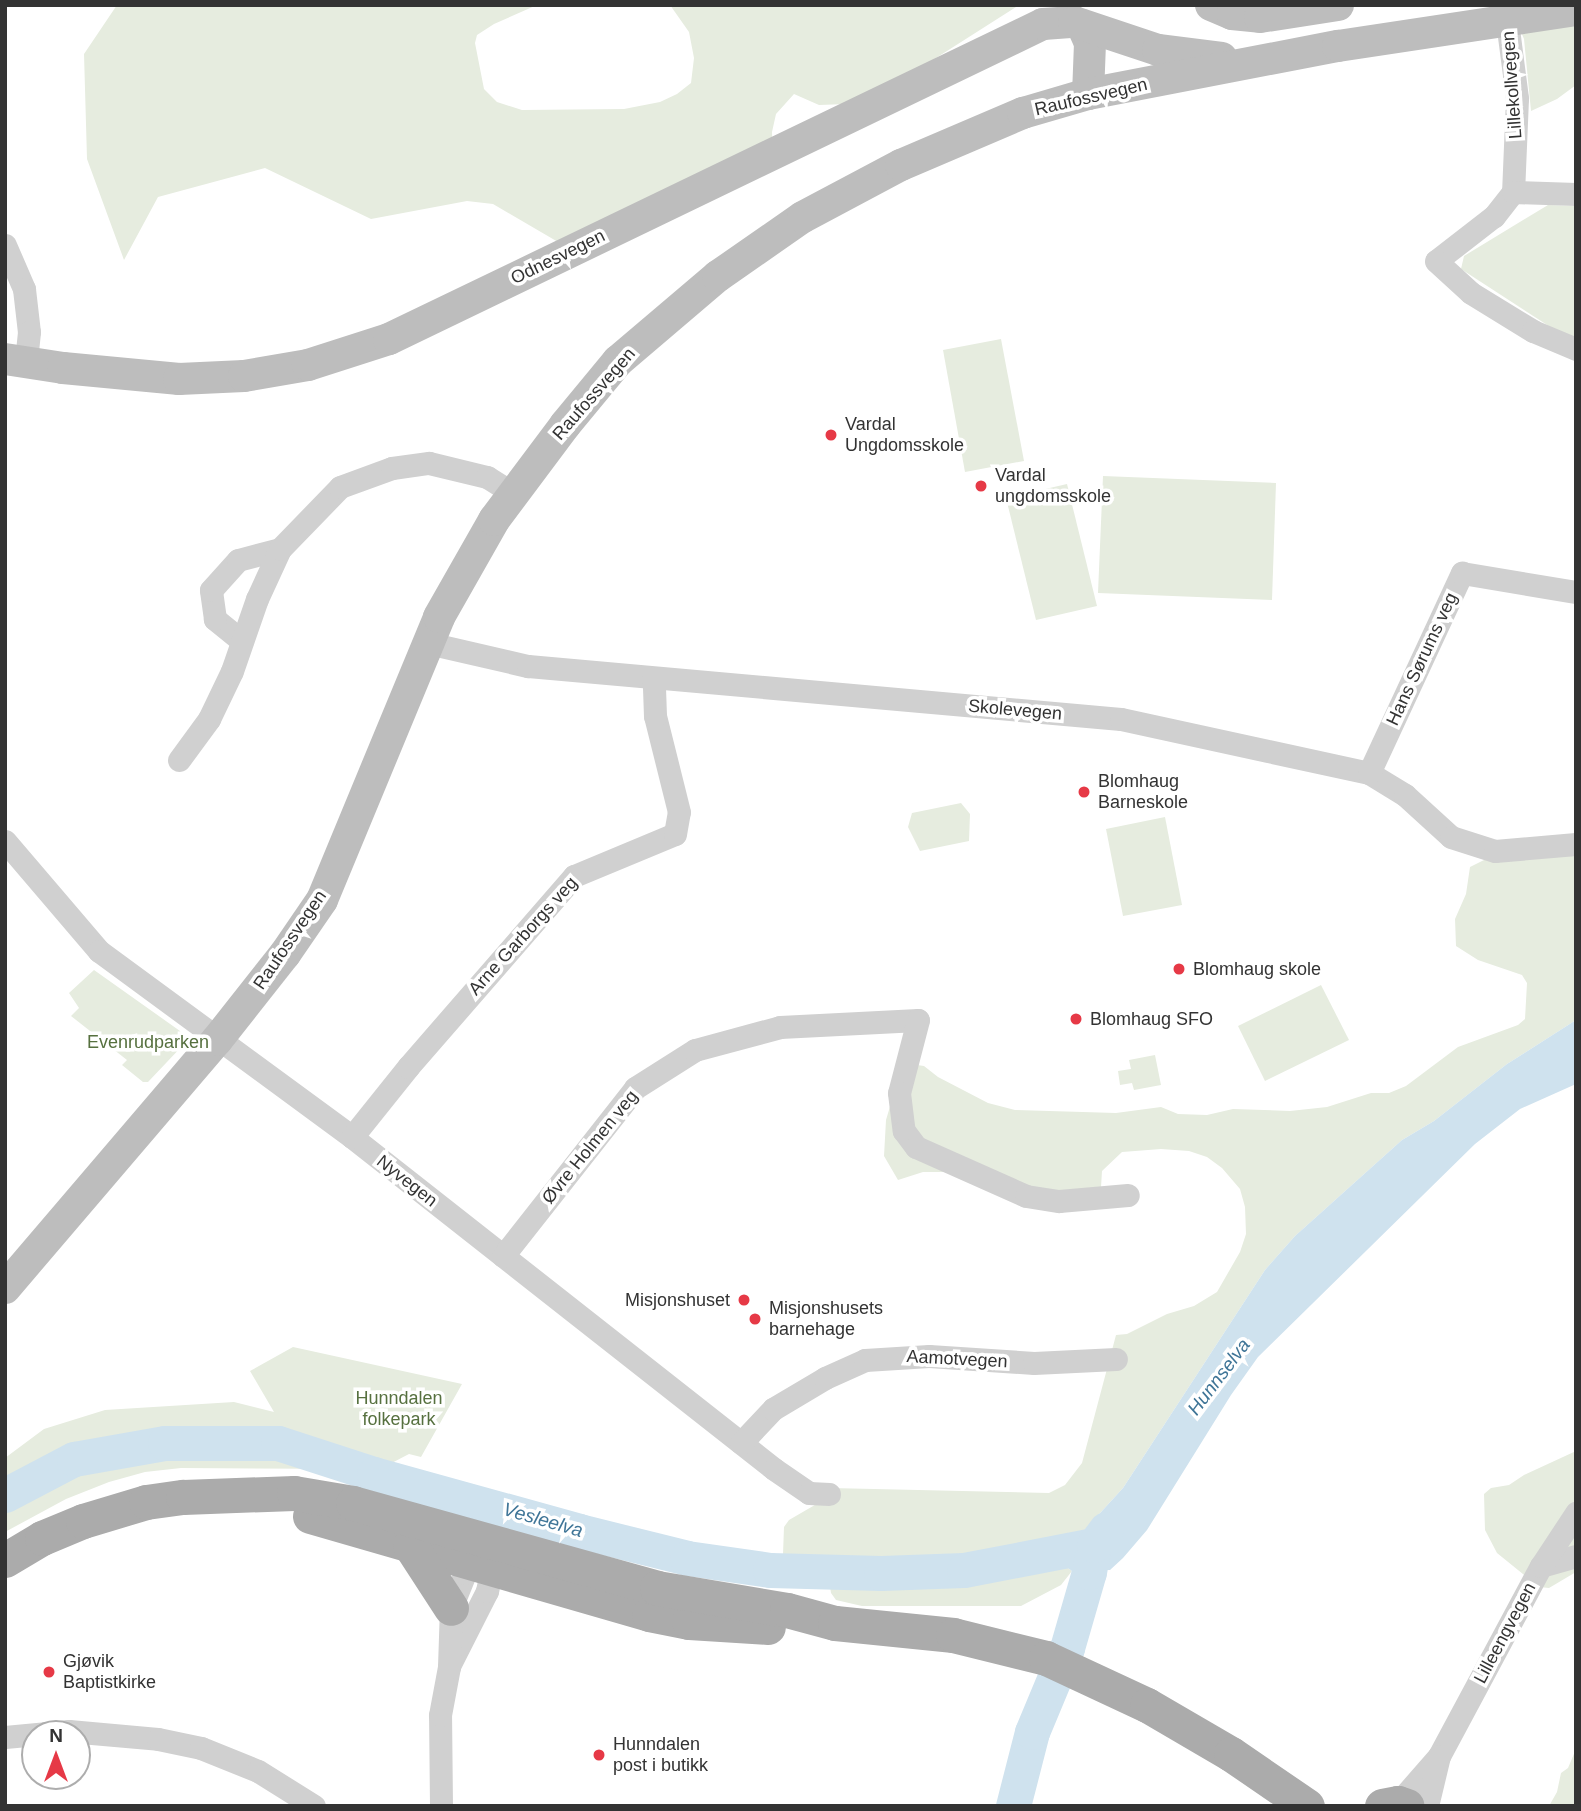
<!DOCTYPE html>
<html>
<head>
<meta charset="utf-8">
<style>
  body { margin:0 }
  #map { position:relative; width:1581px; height:1811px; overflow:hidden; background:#fff; font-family:Arial,sans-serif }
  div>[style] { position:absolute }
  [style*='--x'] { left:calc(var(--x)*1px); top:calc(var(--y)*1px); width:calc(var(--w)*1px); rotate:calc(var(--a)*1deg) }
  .green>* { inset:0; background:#e6ecdf }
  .water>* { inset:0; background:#cfe2ee }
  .river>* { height:35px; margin:-17.5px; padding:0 17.5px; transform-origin:17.5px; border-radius:17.5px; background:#cfe2ee }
  .minor>* { height:23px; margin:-11.5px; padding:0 11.5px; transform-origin:11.5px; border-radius:11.5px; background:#d0d0d0 }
  .secondary>* { height:32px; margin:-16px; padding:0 16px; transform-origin:16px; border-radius:16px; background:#bdbdbd }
  .primary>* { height:35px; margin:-17.5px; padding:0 17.5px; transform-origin:17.5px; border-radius:17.5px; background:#ababab }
  .dots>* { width:19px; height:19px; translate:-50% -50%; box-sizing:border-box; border:4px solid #fff; border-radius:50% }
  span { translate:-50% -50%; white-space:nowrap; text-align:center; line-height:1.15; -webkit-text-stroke:7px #fff; paint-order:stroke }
  .street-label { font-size:18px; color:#333 }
  .poi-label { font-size:18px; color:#333 }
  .left { translate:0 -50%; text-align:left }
  .right { translate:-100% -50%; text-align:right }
  .park-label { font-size:18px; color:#56703f }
  .water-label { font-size:19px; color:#3f7597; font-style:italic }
  .frame { position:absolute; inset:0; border:7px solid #333; pointer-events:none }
  .north { position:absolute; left:21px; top:1720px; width:70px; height:70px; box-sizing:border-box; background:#fff; border:2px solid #adadad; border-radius:50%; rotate:0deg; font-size:19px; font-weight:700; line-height:28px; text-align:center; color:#333 }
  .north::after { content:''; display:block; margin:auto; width:24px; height:32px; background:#e63946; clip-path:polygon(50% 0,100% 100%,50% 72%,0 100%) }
</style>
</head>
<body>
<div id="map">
  <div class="green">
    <div style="clip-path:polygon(117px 5px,537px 5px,494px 24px,477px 35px,475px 43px,484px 89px,497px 102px,522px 110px,624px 109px,660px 102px,677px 94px,691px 83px,694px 58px,689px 32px,670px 5px,1019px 5px,914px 72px,847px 104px,819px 105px,794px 94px,776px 114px,772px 132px,773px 163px,570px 249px,493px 204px,467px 201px,371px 219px,265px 168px,158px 197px,124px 260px,87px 159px,84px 54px)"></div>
    <div style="clip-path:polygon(1510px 5px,1576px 5px,1576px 85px,1557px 99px,1531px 111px,1524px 39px)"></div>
    <div style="clip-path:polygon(1548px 205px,1576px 206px,1576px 338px,1558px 332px,1461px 269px,1464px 256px)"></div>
    <div style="clip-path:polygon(1001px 339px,1024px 461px,965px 472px,943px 350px)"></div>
    <div style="clip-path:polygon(1103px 476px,1276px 483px,1272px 600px,1098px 593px)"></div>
    <div style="clip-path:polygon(1067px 484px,1097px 606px,1036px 620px,1006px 498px)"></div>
    <div style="clip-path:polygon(961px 803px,970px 814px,969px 841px,920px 851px,908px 827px,912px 813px)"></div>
    <div style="clip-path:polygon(1165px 817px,1182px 905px,1123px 916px,1106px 829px)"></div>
    <div style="clip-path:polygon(1576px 842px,1576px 1020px,1507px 1064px,1434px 1121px,1402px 1140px,1295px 1236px,1265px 1270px,1123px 1488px,1080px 1535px,1054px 1542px,1065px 1566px,1072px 1571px,1061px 1585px,1021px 1606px,862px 1606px,836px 1600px,831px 1593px,827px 1567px,783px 1554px,784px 1527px,789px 1520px,820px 1502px,830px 1488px,1049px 1493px,1065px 1485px,1082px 1463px,1116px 1335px,1127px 1334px,1167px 1314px,1194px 1306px,1217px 1292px,1240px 1252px,1246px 1234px,1245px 1207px,1240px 1189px,1222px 1168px,1207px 1157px,1189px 1151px,1161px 1149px,1122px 1152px,1102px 1171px,1100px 1204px,950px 1172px,923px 1172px,898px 1180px,884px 1156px,886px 1120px,894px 1093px,896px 1062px,924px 1066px,938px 1077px,988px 1103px,1015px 1110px,1116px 1113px,1161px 1107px,1178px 1114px,1207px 1115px,1233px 1109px,1290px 1111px,1327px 1107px,1371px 1093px,1389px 1093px,1406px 1086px,1458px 1047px,1518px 1025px,1525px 1019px,1527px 983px,1522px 975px,1478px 960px,1456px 946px,1455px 919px,1466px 894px,1470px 867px,1490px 857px)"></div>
    <div style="clip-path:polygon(94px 970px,180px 1031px,185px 1043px,148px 1082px,143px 1082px,122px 1065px,127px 1060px,71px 1016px,79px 1008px,69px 993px)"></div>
    <div style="clip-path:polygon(1321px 985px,1349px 1040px,1265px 1081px,1238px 1026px)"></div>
    <div style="clip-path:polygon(1155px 1055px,1161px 1085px,1134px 1090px,1132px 1083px,1120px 1085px,1118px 1071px,1131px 1069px,1129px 1060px)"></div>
    <div style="clip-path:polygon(293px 1347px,462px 1384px,421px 1457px,409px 1454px,384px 1467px,365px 1469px,181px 1468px,145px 1472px,109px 1482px,66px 1499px,5px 1532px,5px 1458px,44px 1429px,105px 1410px,234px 1402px,274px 1412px,250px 1371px)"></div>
    <div style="clip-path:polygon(1576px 1451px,1576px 1572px,1549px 1588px,1539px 1587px,1497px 1553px,1485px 1530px,1484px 1494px,1491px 1488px,1509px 1485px,1524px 1475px)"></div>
    <div style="clip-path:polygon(1576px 1749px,1576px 1806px,1549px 1806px,1557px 1792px,1561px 1773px,1568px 1768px)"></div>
  </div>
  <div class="water">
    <div style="clip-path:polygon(1576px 1020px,1576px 1084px,1520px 1109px,1475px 1144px,1258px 1357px,1231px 1395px,1147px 1530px,1123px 1558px,1110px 1570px,1072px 1571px,1065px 1566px,1053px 1542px,1080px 1535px,1123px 1488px,1265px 1270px,1295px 1236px,1402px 1140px,1434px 1121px,1507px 1064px)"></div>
  </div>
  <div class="river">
    <div style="--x:5;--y:1495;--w:78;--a:-27.6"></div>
    <div style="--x:74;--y:1459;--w:92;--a:-10"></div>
    <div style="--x:165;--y:1443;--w:113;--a:0"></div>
    <div style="--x:278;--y:1443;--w:101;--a:17.9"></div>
    <div style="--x:374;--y:1474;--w:213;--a:15.5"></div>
    <div style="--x:579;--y:1531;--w:111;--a:14"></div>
    <div style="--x:687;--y:1558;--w:84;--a:8.2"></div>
    <div style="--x:770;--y:1570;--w:111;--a:1.5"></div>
    <div style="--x:881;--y:1573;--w:83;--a:-2.1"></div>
    <div style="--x:964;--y:1570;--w:132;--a:-10.9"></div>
    <div style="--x:1013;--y:1806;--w:76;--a:-75.6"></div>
    <div style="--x:1032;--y:1732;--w:91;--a:-67.4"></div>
    <div style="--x:1067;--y:1648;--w:79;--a:-73.9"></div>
    <div style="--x:1089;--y:1572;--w:27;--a:-80"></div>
    <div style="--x:1094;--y:1545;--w:20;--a:-53"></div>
  </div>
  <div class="minor">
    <div style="--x:1507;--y:21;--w:78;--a:82.6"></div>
    <div style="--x:1517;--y:98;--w:94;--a:92.4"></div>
    <div style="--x:1513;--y:192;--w:31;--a:128"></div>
    <div style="--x:1494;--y:216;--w:73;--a:142.2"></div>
    <div style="--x:1436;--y:261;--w:47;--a:42.4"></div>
    <div style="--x:1471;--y:293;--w:73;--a:31.5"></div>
    <div style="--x:1533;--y:331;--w:47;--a:22.7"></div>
    <div style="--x:1513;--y:192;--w:63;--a:1.8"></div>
    <div style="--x:5;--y:245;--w:48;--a:66.6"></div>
    <div style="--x:24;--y:289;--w:43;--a:83.4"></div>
    <div style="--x:29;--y:332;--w:30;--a:96"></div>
    <div style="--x:242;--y:641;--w:35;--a:-141"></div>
    <div style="--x:215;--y:619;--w:29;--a:-98"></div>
    <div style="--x:211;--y:590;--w:40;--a:-48"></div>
    <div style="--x:238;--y:560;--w:43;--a:-14.7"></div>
    <div style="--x:428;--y:643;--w:103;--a:13"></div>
    <div style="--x:528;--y:666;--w:595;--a:5.11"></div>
    <div style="--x:1121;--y:719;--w:254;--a:12.3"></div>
    <div style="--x:1369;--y:773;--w:42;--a:31.4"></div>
    <div style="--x:1405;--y:795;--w:62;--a:42.4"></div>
    <div style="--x:1451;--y:837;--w:46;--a:17.7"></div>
    <div style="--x:1495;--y:851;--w:81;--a:-4.9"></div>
    <div style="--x:179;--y:760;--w:51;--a:-53.8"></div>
    <div style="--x:209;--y:719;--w:53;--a:-64.4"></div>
    <div style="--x:232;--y:671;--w:76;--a:-70.9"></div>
    <div style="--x:257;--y:599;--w:55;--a:-65.3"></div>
    <div style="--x:280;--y:549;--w:86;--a:-45.9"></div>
    <div style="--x:340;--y:487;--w:55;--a:-20.1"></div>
    <div style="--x:392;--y:468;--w:37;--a:-8"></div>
    <div style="--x:429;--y:463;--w:60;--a:13.6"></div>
    <div style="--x:487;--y:477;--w:31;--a:32"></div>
    <div style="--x:1369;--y:773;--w:221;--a:-65.1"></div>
    <div style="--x:1462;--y:573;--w:116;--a:9.5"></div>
    <div style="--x:5;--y:841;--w:145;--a:49.5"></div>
    <div style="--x:99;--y:951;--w:314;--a:36.3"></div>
    <div style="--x:352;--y:1137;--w:537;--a:38.19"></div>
    <div style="--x:774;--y:1469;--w:42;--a:34.4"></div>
    <div style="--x:809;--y:1493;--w:20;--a:3"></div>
    <div style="--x:352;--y:1137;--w:90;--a:-51.3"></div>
    <div style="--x:408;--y:1067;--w:253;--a:-49"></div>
    <div style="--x:574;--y:876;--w:109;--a:-22.6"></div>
    <div style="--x:675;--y:834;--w:22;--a:-80"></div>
    <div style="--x:679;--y:812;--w:99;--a:-104"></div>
    <div style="--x:655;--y:716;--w:38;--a:-92"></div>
    <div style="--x:503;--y:1256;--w:214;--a:-51.8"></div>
    <div style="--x:635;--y:1088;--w:71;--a:-32.3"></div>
    <div style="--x:695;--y:1050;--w:88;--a:-15.1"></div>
    <div style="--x:780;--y:1027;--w:138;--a:-2.9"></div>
    <div style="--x:918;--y:1020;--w:75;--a:104.6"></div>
    <div style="--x:899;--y:1093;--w:38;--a:83"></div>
    <div style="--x:904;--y:1131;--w:20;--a:53"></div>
    <div style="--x:916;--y:1147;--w:120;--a:24"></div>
    <div style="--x:1026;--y:1196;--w:33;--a:9"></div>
    <div style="--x:1059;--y:1201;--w:69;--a:-5"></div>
    <div style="--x:741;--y:1443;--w:47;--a:-46.7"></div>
    <div style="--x:773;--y:1409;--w:61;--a:-30.8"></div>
    <div style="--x:825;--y:1378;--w:44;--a:-24.2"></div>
    <div style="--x:865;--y:1360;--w:64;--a:-3.6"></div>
    <div style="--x:929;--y:1356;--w:105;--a:3.8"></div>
    <div style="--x:1034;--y:1363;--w:82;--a:-2.8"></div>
    <div style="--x:1541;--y:1566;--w:36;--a:-16"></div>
    <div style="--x:450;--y:1664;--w:82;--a:-63.1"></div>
    <div style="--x:487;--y:1591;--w:34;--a:-78"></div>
    <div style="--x:5;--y:1737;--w:64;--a:-5.4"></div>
    <div style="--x:69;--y:1731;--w:89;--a:5.1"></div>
    <div style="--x:158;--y:1739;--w:44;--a:11.8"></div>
    <div style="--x:201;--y:1748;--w:61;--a:22"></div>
    <div style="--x:258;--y:1771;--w:66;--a:32"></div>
    <div style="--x:1398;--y:1803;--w:62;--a:-48.9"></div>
    <div style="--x:1439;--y:1756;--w:216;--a:-61.8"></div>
    <div style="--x:1541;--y:1566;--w:64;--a:-56.6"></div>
    <div style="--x:441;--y:1806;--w:91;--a:-90.6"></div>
    <div style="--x:440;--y:1715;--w:49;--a:-79.4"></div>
    <div style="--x:449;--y:1667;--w:59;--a:-88.1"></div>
    <div style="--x:451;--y:1608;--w:38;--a:-68"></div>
    <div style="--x:465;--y:1573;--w:22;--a:-54"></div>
    <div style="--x:1427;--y:1806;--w:51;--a:-76.5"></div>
  </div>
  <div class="secondary">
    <div style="--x:1211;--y:5;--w:23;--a:23"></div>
    <div style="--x:1232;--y:14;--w:28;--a:6"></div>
    <div style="--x:1260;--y:17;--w:79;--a:-8.7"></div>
    <div style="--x:1082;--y:25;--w:20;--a:66"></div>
    <div style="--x:1090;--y:43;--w:51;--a:92.2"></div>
    <div style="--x:5;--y:359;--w:59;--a:8.8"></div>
    <div style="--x:63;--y:368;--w:117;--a:5.4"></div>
    <div style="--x:179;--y:379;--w:65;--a:-2.6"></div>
    <div style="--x:244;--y:376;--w:65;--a:-9.8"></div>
    <div style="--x:308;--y:365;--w:85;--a:-17.8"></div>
    <div style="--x:389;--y:339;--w:726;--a:-25.72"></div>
    <div style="--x:1043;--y:24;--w:31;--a:-4"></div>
    <div style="--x:1074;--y:22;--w:89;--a:18.4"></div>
    <div style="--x:1158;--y:50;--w:64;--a:7.1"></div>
    <div style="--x:5;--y:1288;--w:326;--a:-49.5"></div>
    <div style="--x:217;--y:1040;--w:110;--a:-51.7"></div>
    <div style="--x:285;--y:954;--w:65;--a:-55.6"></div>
    <div style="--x:322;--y:900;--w:306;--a:-67.5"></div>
    <div style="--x:439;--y:617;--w:112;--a:-60.4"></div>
    <div style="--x:494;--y:520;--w:119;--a:-53.2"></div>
    <div style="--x:565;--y:425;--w:83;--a:-50.4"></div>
    <div style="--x:618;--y:361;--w:131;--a:-40.4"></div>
    <div style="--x:718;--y:276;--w:103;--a:-34.8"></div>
    <div style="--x:803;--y:217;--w:111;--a:-28"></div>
    <div style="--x:901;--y:165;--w:133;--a:-23.1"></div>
    <div style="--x:1023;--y:113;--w:68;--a:-16.3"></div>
    <div style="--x:1088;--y:94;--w:255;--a:-10.9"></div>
    <div style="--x:1338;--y:46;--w:241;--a:-8.6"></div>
  </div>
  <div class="primary">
    <div style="--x:310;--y:1516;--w:353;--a:16.1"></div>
    <div style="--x:649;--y:1614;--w:41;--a:11.3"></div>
    <div style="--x:689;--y:1622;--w:79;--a:3.6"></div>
    <div style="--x:410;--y:1545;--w:75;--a:56.9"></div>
    <div style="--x:5;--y:1560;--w:43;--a:-30.7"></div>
    <div style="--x:42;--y:1538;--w:44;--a:-22.5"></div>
    <div style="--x:83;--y:1521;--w:66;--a:-16.8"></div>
    <div style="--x:146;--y:1502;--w:37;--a:-8"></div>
    <div style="--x:183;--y:1497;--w:111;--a:-2.1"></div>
    <div style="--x:294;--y:1493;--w:60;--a:9.6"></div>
    <div style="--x:353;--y:1503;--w:316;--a:15.6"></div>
    <div style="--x:657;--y:1588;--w:132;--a:9.6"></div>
    <div style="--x:787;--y:1610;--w:50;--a:15.2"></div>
    <div style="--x:835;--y:1623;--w:119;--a:5.8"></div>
    <div style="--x:953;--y:1635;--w:96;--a:13.9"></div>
    <div style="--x:1046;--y:1658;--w:111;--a:25"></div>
    <div style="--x:1147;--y:1705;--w:97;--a:30.3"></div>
    <div style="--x:1231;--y:1754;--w:92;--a:34.4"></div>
    <div style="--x:1382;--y:1806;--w:16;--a:-11"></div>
    <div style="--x:1398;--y:1803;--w:9;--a:18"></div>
  </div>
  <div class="dots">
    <div style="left:831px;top:435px;background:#e63946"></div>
    <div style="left:981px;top:486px;background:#e63946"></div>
    <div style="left:1084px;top:792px;background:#e63946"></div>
    <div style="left:1179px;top:969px;background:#e63946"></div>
    <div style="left:1076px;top:1019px;background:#e63946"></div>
    <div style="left:744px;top:1300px;background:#e63946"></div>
    <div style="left:755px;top:1319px;background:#e63946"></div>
    <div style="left:49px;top:1672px;background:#e63946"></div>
    <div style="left:599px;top:1755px;background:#e63946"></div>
  </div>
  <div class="street-label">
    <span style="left:1512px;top:85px;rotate:-94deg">Lillekollvegen</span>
    <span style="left:1091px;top:97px;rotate:-13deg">Raufossvegen</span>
    <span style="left:558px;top:257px;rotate:-26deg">Odnesvegen</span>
    <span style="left:594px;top:394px;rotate:-49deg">Raufossvegen</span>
    <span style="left:1422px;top:659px;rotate:-65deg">Hans Sørums veg</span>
    <span style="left:1015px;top:710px;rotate:5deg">Skolevegen</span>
    <span style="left:523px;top:936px;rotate:-48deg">Arne Garborgs veg</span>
    <span style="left:290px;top:940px;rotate:-56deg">Raufossvegen</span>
    <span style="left:590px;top:1147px;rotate:-51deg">Øvre Holmen veg</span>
    <span style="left:407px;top:1181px;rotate:38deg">Nyvegen</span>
    <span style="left:957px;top:1359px;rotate:3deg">Aamotvegen</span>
    <span style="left:1505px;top:1633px;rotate:-62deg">Lilleengvegen</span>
  </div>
  <div class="poi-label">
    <span class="left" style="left:845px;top:435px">Vardal<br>Ungdomsskole</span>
    <span class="left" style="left:995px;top:486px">Vardal<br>ungdomsskole</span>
    <span class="left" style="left:1098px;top:792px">Blomhaug<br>Barneskole</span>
    <span class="left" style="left:1193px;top:969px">Blomhaug skole</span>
    <span class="left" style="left:1090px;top:1019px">Blomhaug SFO</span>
    <span class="right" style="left:730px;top:1300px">Misjonshuset</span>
    <span class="left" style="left:769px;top:1319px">Misjonshusets<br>barnehage</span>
    <span class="left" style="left:63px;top:1672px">Gjøvik<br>Baptistkirke</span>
    <span class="left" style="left:613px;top:1755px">Hunndalen<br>post i butikk</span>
  </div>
  <div class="park-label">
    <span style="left:148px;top:1042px">Evenrudparken</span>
    <span style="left:399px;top:1409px">Hunndalen<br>folkepark</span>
  </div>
  <div class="water-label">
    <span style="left:1219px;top:1377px;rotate:-53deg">Hunnselva</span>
    <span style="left:543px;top:1520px;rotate:16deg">Vesleelva</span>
  </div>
  <div class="frame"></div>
  <div class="north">N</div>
</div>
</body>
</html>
